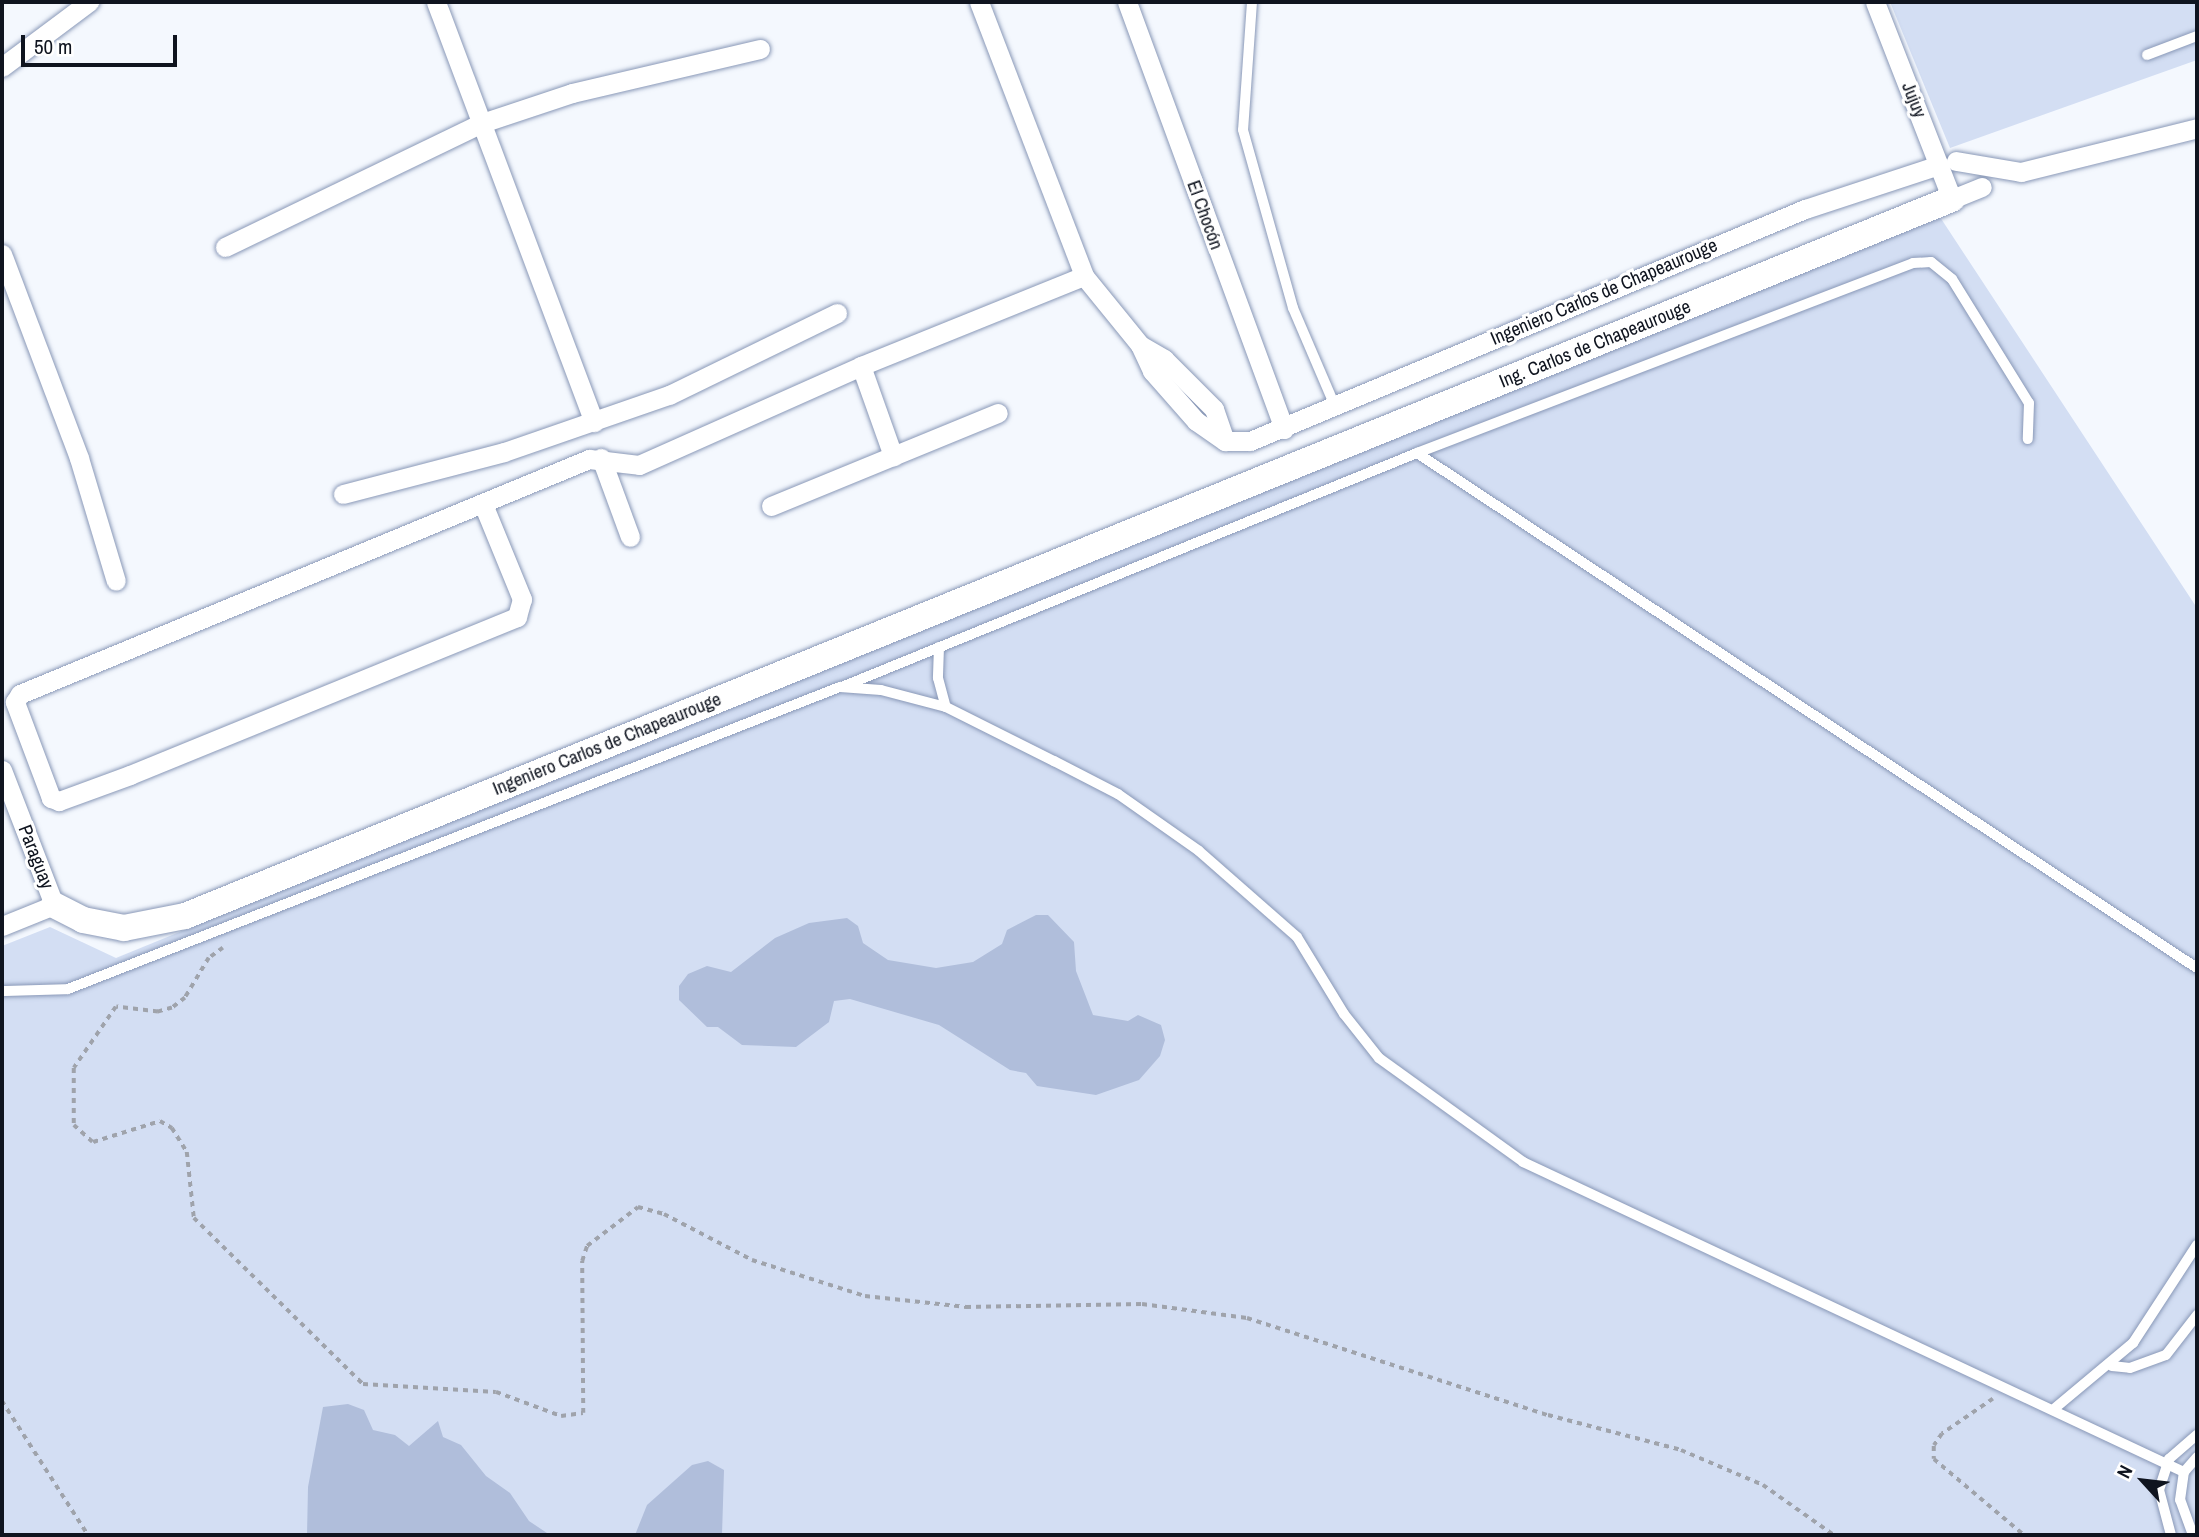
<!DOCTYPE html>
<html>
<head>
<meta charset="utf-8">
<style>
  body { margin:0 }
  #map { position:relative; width:2199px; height:1537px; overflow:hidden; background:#f4f8fe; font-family:"Archivo Narrow",sans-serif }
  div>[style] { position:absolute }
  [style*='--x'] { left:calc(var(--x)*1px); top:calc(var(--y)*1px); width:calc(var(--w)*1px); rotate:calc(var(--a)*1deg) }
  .green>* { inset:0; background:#d3def3 }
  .water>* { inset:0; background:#b0bedb }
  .path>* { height:3.5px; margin-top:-1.75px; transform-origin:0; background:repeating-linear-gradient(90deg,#9fa3ab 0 5px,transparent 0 10px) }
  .roads { filter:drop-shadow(0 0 2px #8998b7) drop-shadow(0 0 2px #8998b7) }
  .lane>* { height:10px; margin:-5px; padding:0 5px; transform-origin:5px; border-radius:5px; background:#fff }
  .street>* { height:19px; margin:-9.5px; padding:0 9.5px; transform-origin:9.5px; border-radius:9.5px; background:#fff }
  .secondary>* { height:26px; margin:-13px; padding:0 13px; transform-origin:13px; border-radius:13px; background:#fff }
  span { translate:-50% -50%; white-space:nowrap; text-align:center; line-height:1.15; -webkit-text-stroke:6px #fff; paint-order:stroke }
  .street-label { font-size:19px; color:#0f141f }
  .frame { position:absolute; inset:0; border:4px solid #0f141f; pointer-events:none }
  .north { position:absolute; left:2108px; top:1446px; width:70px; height:70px; -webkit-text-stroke:5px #fff; paint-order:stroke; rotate:297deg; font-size:19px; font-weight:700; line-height:28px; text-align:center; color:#0f141f }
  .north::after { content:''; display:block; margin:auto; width:24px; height:32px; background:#0f141f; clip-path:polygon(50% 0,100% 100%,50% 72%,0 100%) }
  .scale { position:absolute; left:21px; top:35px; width:156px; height:32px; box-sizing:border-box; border:4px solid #0f141f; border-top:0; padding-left:9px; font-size:21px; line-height:24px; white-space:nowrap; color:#0f141f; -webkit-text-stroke:5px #fff; paint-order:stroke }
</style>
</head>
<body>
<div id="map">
  <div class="green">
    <div style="clip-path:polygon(1890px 2px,2197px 2px,2197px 60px,1950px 148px)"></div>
    <div style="clip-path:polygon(1938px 214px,2197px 608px,2197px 1535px,2px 1535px,2px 946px,50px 927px,116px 958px)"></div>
  </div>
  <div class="water">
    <div style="clip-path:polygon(1036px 915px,1048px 915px,1074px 942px,1076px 971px,1093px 1015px,1128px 1021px,1138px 1015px,1161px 1025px,1165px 1040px,1160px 1056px,1139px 1080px,1096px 1095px,1037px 1086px,1026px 1073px,1010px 1070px,939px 1025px,850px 999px,834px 1001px,829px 1022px,796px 1047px,742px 1045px,718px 1027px,707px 1027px,679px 1000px,679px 986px,688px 974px,707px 966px,731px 972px,775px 938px,809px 923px,847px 918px,858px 926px,863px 943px,888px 960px,936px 968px,973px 962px,1002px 944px,1007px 930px)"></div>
    <div style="clip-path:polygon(348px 1404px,364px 1410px,373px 1430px,395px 1435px,409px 1446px,438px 1421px,443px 1437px,461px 1445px,486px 1476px,510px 1493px,529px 1521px,550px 1535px,307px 1535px,308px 1487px,323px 1407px)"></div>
    <div style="clip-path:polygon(708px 1461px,724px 1470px,722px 1535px,635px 1535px,647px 1505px,692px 1465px)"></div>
  </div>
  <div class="path">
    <div style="--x:223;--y:948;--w:17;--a:144"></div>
    <div style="--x:209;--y:958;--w:47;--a:121"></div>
    <div style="--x:185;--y:998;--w:16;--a:142"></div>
    <div style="--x:172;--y:1008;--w:15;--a:164"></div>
    <div style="--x:158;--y:1012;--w:42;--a:-173.2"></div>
    <div style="--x:116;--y:1007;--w:74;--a:124.5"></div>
    <div style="--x:74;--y:1068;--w:57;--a:90"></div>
    <div style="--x:74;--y:1125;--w:25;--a:42"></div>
    <div style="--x:93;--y:1142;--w:70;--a:-17.4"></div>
    <div style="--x:160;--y:1121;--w:14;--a:30"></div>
    <div style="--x:172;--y:1128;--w:28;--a:58"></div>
    <div style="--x:187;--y:1152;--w:66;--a:83.9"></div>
    <div style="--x:194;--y:1218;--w:237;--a:44.5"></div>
    <div style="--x:363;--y:1384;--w:133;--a:3.4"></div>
    <div style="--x:496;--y:1392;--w:69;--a:20.3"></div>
    <div style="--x:561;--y:1416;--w:22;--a:-8"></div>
    <div style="--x:583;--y:1413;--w:152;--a:-90.4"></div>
    <div style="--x:582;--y:1261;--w:16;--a:-72"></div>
    <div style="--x:587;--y:1246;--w:64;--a:-37.4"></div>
    <div style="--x:638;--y:1207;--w:27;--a:15"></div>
    <div style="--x:664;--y:1214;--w:99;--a:27.6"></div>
    <div style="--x:752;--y:1260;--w:119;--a:17.7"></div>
    <div style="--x:865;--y:1296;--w:102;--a:6.2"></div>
    <div style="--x:966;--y:1307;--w:176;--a:-1"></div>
    <div style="--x:1142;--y:1304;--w:106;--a:7.6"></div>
    <div style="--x:1247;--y:1318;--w:316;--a:17.9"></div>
    <div style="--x:1548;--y:1415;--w:138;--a:14.7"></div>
    <div style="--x:1681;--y:1450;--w:89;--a:23.1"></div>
    <div style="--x:1763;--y:1485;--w:87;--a:35.2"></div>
    <div style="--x:1993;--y:1399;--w:62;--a:145.5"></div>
    <div style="--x:1942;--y:1434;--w:14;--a:124"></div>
    <div style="--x:1934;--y:1446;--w:13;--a:90"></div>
    <div style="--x:1934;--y:1459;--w:118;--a:40.2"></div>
    <div style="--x:2;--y:1401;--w:159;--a:57.3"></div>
  </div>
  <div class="roads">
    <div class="lane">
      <div style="--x:1252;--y:2;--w:128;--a:94"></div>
      <div style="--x:1243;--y:130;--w:185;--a:74.3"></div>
      <div style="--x:1293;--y:308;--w:107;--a:66.8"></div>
      <div style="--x:2147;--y:55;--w:53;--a:-20.8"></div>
      <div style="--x:1417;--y:453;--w:935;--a:33.44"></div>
      <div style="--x:939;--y:647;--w:31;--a:92"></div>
      <div style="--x:938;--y:678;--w:30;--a:75"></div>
      <div style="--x:844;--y:686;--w:619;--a:-22.13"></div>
      <div style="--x:1417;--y:453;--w:531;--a:-20.96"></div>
      <div style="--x:1913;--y:263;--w:18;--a:-3"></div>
      <div style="--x:1931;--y:262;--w:27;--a:39"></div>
      <div style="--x:1952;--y:279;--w:146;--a:58.2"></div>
      <div style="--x:2029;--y:403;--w:36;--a:92"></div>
      <div style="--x:2;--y:991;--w:66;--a:-1.7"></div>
      <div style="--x:68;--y:989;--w:829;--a:-21.37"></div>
      <div style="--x:840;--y:687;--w:41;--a:4.2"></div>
      <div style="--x:881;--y:690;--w:67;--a:14.7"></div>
      <div style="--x:946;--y:707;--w:121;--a:26.6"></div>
      <div style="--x:1054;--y:761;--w:72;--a:27.3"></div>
      <div style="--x:1118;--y:794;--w:99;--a:35.1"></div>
      <div style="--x:1199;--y:851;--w:130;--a:41.3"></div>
      <div style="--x:1297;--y:937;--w:90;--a:58.6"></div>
      <div style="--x:1344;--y:1014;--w:56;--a:51.5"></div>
      <div style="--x:1379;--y:1058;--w:178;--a:35.8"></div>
      <div style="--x:1523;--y:1162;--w:730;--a:25.13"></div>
      <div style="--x:2112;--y:1366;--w:18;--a:6"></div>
      <div style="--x:2130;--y:1368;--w:38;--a:-20"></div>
      <div style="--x:2166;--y:1355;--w:51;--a:-52.2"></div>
      <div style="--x:2055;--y:1408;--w:102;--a:-39.8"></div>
      <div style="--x:2133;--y:1343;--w:117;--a:-56.9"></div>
      <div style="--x:2171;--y:1535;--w:47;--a:-104.9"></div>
      <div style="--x:2159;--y:1490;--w:33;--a:-72"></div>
      <div style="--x:2169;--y:1459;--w:37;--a:-41"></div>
      <div style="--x:2193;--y:1535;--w:37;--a:-110"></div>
      <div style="--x:2180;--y:1500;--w:28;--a:-82"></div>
      <div style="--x:2184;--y:1472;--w:20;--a:-49"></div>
    </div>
    <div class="street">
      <div style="--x:436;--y:2;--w:449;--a:69.4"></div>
      <div style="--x:979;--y:2;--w:293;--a:69"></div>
      <div style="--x:1084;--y:276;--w:89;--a:50.9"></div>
      <div style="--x:1140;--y:345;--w:28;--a:30"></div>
      <div style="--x:1164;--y:359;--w:71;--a:45"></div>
      <div style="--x:1214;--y:409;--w:34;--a:71"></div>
      <div style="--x:1127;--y:2;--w:455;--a:69.8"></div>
      <div style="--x:1875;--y:2;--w:212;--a:68.7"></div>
      <div style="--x:1952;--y:199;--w:32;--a:-22"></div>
      <div style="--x:2;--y:67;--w:109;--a:-36.8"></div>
      <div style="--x:1956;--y:161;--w:66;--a:9.6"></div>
      <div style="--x:2021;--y:172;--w:181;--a:-14"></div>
      <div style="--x:225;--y:247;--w:285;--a:-25.8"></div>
      <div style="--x:482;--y:123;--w:95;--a:-18.4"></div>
      <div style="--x:572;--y:93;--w:193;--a:-13.2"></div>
      <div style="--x:2;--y:254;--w:218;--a:69.3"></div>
      <div style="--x:79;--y:458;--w:128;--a:73.3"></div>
      <div style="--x:1140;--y:345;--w:29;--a:65"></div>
      <div style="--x:1152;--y:371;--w:67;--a:48.7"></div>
      <div style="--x:1196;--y:421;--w:35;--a:35"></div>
      <div style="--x:1225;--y:441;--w:25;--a:0"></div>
      <div style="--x:1250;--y:441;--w:602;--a:-22.69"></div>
      <div style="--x:1805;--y:209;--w:141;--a:-18.2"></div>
      <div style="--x:861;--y:366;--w:96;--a:70.4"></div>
      <div style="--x:601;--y:458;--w:84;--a:69.8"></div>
      <div style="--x:343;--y:494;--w:166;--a:-14.6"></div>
      <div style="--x:504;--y:452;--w:175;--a:-19.1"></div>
      <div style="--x:669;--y:395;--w:187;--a:-26"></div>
      <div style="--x:483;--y:504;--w:103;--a:67.7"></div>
      <div style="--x:522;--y:599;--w:19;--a:106"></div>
      <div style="--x:517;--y:617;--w:418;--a:157.8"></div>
      <div style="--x:130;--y:775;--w:76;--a:159.9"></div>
      <div style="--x:59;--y:801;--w:9;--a:-159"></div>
      <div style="--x:51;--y:798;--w:103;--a:-110.6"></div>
      <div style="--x:15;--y:702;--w:9;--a:-58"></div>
      <div style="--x:20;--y:694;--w:616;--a:-22.44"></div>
      <div style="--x:589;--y:459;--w:50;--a:6.8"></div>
      <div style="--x:639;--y:465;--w:243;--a:-24"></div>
      <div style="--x:861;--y:366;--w:240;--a:-22"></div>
      <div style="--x:771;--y:506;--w:245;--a:-22.3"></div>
      <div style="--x:2;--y:770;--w:145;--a:68.9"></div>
      <div style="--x:54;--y:905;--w:56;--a:158"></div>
    </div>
    <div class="secondary">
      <div style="--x:54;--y:905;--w:33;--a:27"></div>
      <div style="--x:83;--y:920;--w:42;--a:11"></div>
      <div style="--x:124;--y:928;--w:62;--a:-11.1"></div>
      <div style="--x:185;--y:916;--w:1907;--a:-22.09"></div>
    </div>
  </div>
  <div class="street-label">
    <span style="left:1914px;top:100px;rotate:68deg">Jujuy</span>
    <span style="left:1205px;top:215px;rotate:70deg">El Chocón</span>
    <span style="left:1604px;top:292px;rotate:-23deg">Ingeniero Carlos de Chapeaurouge</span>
    <span style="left:1595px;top:344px;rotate:-22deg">Ing. Carlos de Chapeaurouge</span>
    <span style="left:607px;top:744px;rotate:-22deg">Ingeniero Carlos de Chapeaurouge</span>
    <span style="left:36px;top:857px;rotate:69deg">Paraguay</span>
  </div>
  <div class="frame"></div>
  <div class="north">N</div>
  <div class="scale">50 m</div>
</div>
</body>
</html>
